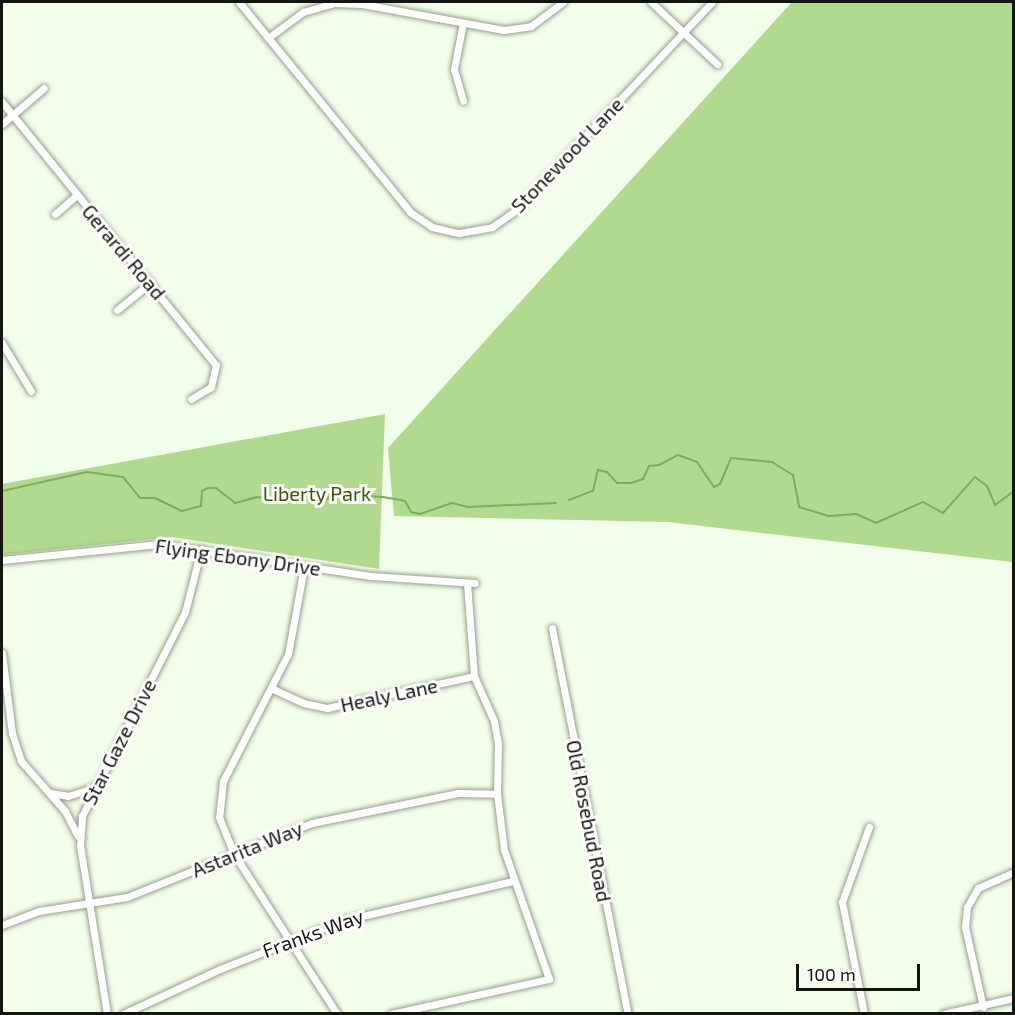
<!DOCTYPE html>
<html>
<head>
<meta charset="utf-8">
<style>
  body { margin:0 }
  #map { position:relative; width:1015px; height:1015px; overflow:hidden; background:#f2fdea; font-family:"Exo 2",sans-serif }
  div>[style] { position:absolute }
  [style*='--x'] { left:calc(var(--x)*1px); top:calc(var(--y)*1px); width:calc(var(--w)*1px); rotate:calc(var(--a)*1deg) }
  .green>* { inset:0; background:#b1da8e }
  .stream>* { height:2px; margin:-1px; padding:0 1px; transform-origin:1px; border-radius:1px; background:#81aa5c }
  .roads { filter:drop-shadow(0 0 2px #959f8e) drop-shadow(0 0 2px #959f8e) }
  .minor>* { height:7px; margin:-3.5px; padding:0 3.5px; transform-origin:3.5px; border-radius:3.5px; background:#fff }
  span { translate:-50% -50%; white-space:nowrap; text-align:center; line-height:1.15; -webkit-text-stroke:6px #fff; paint-order:stroke }
  .street-label { font-size:20px; color:#131610 }
  .park-label { font-size:20px; color:#355900 }
  .frame { position:absolute; inset:0; border:3px solid #131610; pointer-events:none }
  .scale { position:absolute; left:796px; top:964px; width:124px; height:27px; box-sizing:border-box; border:3px solid #131610; border-top:0; padding-left:8px; font-size:18px; line-height:21px; white-space:nowrap; color:#131610; -webkit-text-stroke:4px #fff; paint-order:stroke }
</style>
</head>
<body>
<div id="map">
  <div class="green">
    <div style="clip-path:polygon(792px 2px,1013px 2px,1013px 562px,668px 522px,394px 516px,388px 448px)"></div>
    <div style="clip-path:polygon(385px 414px,379px 569px,172px 537px,2px 555px,2px 484px)"></div>
  </div>
  <div class="stream">
    <div style="--x:2;--y:491;--w:87;--a:-12.6"></div>
    <div style="--x:87;--y:472;--w:36;--a:8"></div>
    <div style="--x:123;--y:477;--w:27;--a:51"></div>
    <div style="--x:140;--y:498;--w:15;--a:0"></div>
    <div style="--x:155;--y:498;--w:30;--a:26"></div>
    <div style="--x:182;--y:511;--w:20;--a:-15"></div>
    <div style="--x:201;--y:506;--w:15;--a:-86"></div>
    <div style="--x:202;--y:491;--w:7;--a:-27"></div>
    <div style="--x:208;--y:488;--w:8;--a:0"></div>
    <div style="--x:216;--y:488;--w:24;--a:38"></div>
    <div style="--x:235;--y:503;--w:23;--a:-15"></div>
    <div style="--x:257;--y:497;--w:37;--a:6"></div>
    <div style="--x:294;--y:501;--w:11;--a:-63"></div>
    <div style="--x:299;--y:491;--w:9;--a:-13"></div>
    <div style="--x:308;--y:489;--w:20;--a:41"></div>
    <div style="--x:323;--y:502;--w:14;--a:-36"></div>
    <div style="--x:334;--y:494;--w:49;--a:3.5"></div>
    <div style="--x:383;--y:497;--w:22;--a:10"></div>
    <div style="--x:405;--y:501;--w:13;--a:61"></div>
    <div style="--x:411;--y:512;--w:9;--a:13"></div>
    <div style="--x:420;--y:514;--w:34;--a:-19"></div>
    <div style="--x:452;--y:503;--w:16;--a:14"></div>
    <div style="--x:468;--y:507;--w:88;--a:-2.6"></div>
    <div style="--x:569;--y:500;--w:26;--a:-21"></div>
    <div style="--x:593;--y:491;--w:22;--a:-77"></div>
    <div style="--x:598;--y:470;--w:9;--a:13"></div>
    <div style="--x:607;--y:472;--w:15;--a:48"></div>
    <div style="--x:617;--y:483;--w:14;--a:0"></div>
    <div style="--x:631;--y:483;--w:13;--a:-18"></div>
    <div style="--x:643;--y:479;--w:14;--a:-65"></div>
    <div style="--x:649;--y:466;--w:10;--a:-6"></div>
    <div style="--x:659;--y:465;--w:21;--a:-28"></div>
    <div style="--x:678;--y:455;--w:20;--a:20"></div>
    <div style="--x:697;--y:462;--w:30;--a:56"></div>
    <div style="--x:714;--y:487;--w:7;--a:-27"></div>
    <div style="--x:720;--y:484;--w:28;--a:-67"></div>
    <div style="--x:731;--y:458;--w:41;--a:5.6"></div>
    <div style="--x:772;--y:462;--w:25;--a:32"></div>
    <div style="--x:793;--y:475;--w:33;--a:79"></div>
    <div style="--x:799;--y:507;--w:31;--a:17"></div>
    <div style="--x:829;--y:516;--w:27;--a:-4"></div>
    <div style="--x:856;--y:514;--w:22;--a:24"></div>
    <div style="--x:876;--y:523;--w:51;--a:-24.1"></div>
    <div style="--x:923;--y:502;--w:23;--a:29"></div>
    <div style="--x:943;--y:513;--w:48;--a:-48.4"></div>
    <div style="--x:975;--y:477;--w:15;--a:37"></div>
    <div style="--x:987;--y:486;--w:21;--a:67"></div>
    <div style="--x:995;--y:505;--w:24;--a:-36"></div>
  </div>
  <div class="roads">
    <div class="minor">
      <div style="--x:239;--y:2;--w:271;--a:50.8"></div>
      <div style="--x:410;--y:212;--w:27;--a:34"></div>
      <div style="--x:432;--y:227;--w:28;--a:13"></div>
      <div style="--x:459;--y:233;--w:34;--a:-10"></div>
      <div style="--x:492;--y:227;--w:29;--a:-35"></div>
      <div style="--x:516;--y:210;--w:286;--a:-46.7"></div>
      <div style="--x:651;--y:2;--w:91;--a:43.2"></div>
      <div style="--x:463;--y:23;--w:47;--a:101.1"></div>
      <div style="--x:454;--y:69;--w:33;--a:74"></div>
      <div style="--x:268;--y:38;--w:44;--a:-36.6"></div>
      <div style="--x:303;--y:12;--w:32;--a:-16"></div>
      <div style="--x:334;--y:3;--w:28;--a:2"></div>
      <div style="--x:362;--y:4;--w:144;--a:10.4"></div>
      <div style="--x:504;--y:30;--w:27;--a:-8"></div>
      <div style="--x:531;--y:26;--w:40;--a:-37"></div>
      <div style="--x:2;--y:102;--w:339;--a:50.9"></div>
      <div style="--x:216;--y:365;--w:23;--a:103"></div>
      <div style="--x:211;--y:387;--w:23;--a:149"></div>
      <div style="--x:2;--y:124;--w:55;--a:-40.6"></div>
      <div style="--x:55;--y:214;--w:29;--a:-41"></div>
      <div style="--x:117;--y:310;--w:43;--a:-39.3"></div>
      <div style="--x:2;--y:343;--w:56;--a:58.9"></div>
      <div style="--x:2;--y:560;--w:158;--a:-5.8"></div>
      <div style="--x:159;--y:544;--w:214;--a:8.6"></div>
      <div style="--x:371;--y:576;--w:104;--a:3.9"></div>
      <div style="--x:304;--y:567;--w:88;--a:100.4"></div>
      <div style="--x:288;--y:654;--w:143;--a:117.1"></div>
      <div style="--x:223;--y:781;--w:36;--a:96"></div>
      <div style="--x:219;--y:817;--w:40;--a:68"></div>
      <div style="--x:234;--y:854;--w:190;--a:57.2"></div>
      <div style="--x:552;--y:628;--w:393;--a:78.9"></div>
      <div style="--x:2;--y:653;--w:81;--a:82.9"></div>
      <div style="--x:12;--y:733;--w:29;--a:72"></div>
      <div style="--x:21;--y:761;--w:67;--a:48.7"></div>
      <div style="--x:65;--y:811;--w:28;--a:63"></div>
      <div style="--x:271;--y:688;--w:35;--a:25"></div>
      <div style="--x:303;--y:703;--w:25;--a:12"></div>
      <div style="--x:327;--y:708;--w:150;--a:-12.3"></div>
      <div style="--x:50;--y:793;--w:18;--a:9"></div>
      <div style="--x:68;--y:796;--w:26;--a:-18"></div>
      <div style="--x:2;--y:925;--w:40;--a:-21"></div>
      <div style="--x:39;--y:911;--w:89;--a:-9"></div>
      <div style="--x:127;--y:897;--w:199;--a:-21.8"></div>
      <div style="--x:312;--y:823;--w:149;--a:-11.6"></div>
      <div style="--x:458;--y:793;--w:39;--a:1"></div>
      <div style="--x:983;--y:1007;--w:82;--a:-102.7"></div>
      <div style="--x:965;--y:927;--w:20;--a:-84"></div>
      <div style="--x:967;--y:907;--w:22;--a:-60"></div>
      <div style="--x:978;--y:888;--w:39;--a:-24"></div>
      <div style="--x:107;--y:1014;--w:170;--a:-99.1"></div>
      <div style="--x:80;--y:846;--w:30;--a:-86"></div>
      <div style="--x:82;--y:816;--w:229;--a:-63.2"></div>
      <div style="--x:185;--y:612;--w:65;--a:-75.7"></div>
      <div style="--x:123;--y:1014;--w:107;--a:-24.9"></div>
      <div style="--x:220;--y:969;--w:134;--a:-21.4"></div>
      <div style="--x:345;--y:920;--w:172;--a:-13.1"></div>
      <div style="--x:391;--y:1014;--w:162;--a:-12.5"></div>
      <div style="--x:549;--y:979;--w:137;--a:-109.2"></div>
      <div style="--x:504;--y:850;--w:56;--a:-97.1"></div>
      <div style="--x:497;--y:794;--w:50;--a:-88.9"></div>
      <div style="--x:498;--y:744;--w:23;--a:-100"></div>
      <div style="--x:494;--y:721;--w:49;--a:-114"></div>
      <div style="--x:474;--y:676;--w:93;--a:-94.3"></div>
      <div style="--x:864;--y:1014;--w:114;--a:-101.1"></div>
      <div style="--x:842;--y:902;--w:80;--a:-70.2"></div>
      <div style="--x:943;--y:1014;--w:73;--a:-12.7"></div>
    </div>
  </div>
  <div class="street-label">
    <span style="left:567px;top:155px;rotate:-46deg">Stonewood Lane</span>
    <span style="left:124px;top:252px;rotate:50deg">Gerardi Road</span>
    <span style="left:238px;top:557px;rotate:8deg">Flying Ebony Drive</span>
    <span style="left:389px;top:695px;rotate:-12deg">Healy Lane</span>
    <span style="left:119px;top:742px;rotate:-63deg">Star Gaze Drive</span>
    <span style="left:589px;top:821px;rotate:79deg">Old Rosebud Road</span>
    <span style="left:247px;top:849px;rotate:-22deg">Astarita Way</span>
    <span style="left:313px;top:933px;rotate:-20deg">Franks Way</span>
  </div>
  <div class="park-label">
    <span style="left:317px;top:493px">Liberty Park</span>
  </div>
  <div class="frame"></div>
  <div class="scale">100 m</div>
</div>
</body>
</html>
